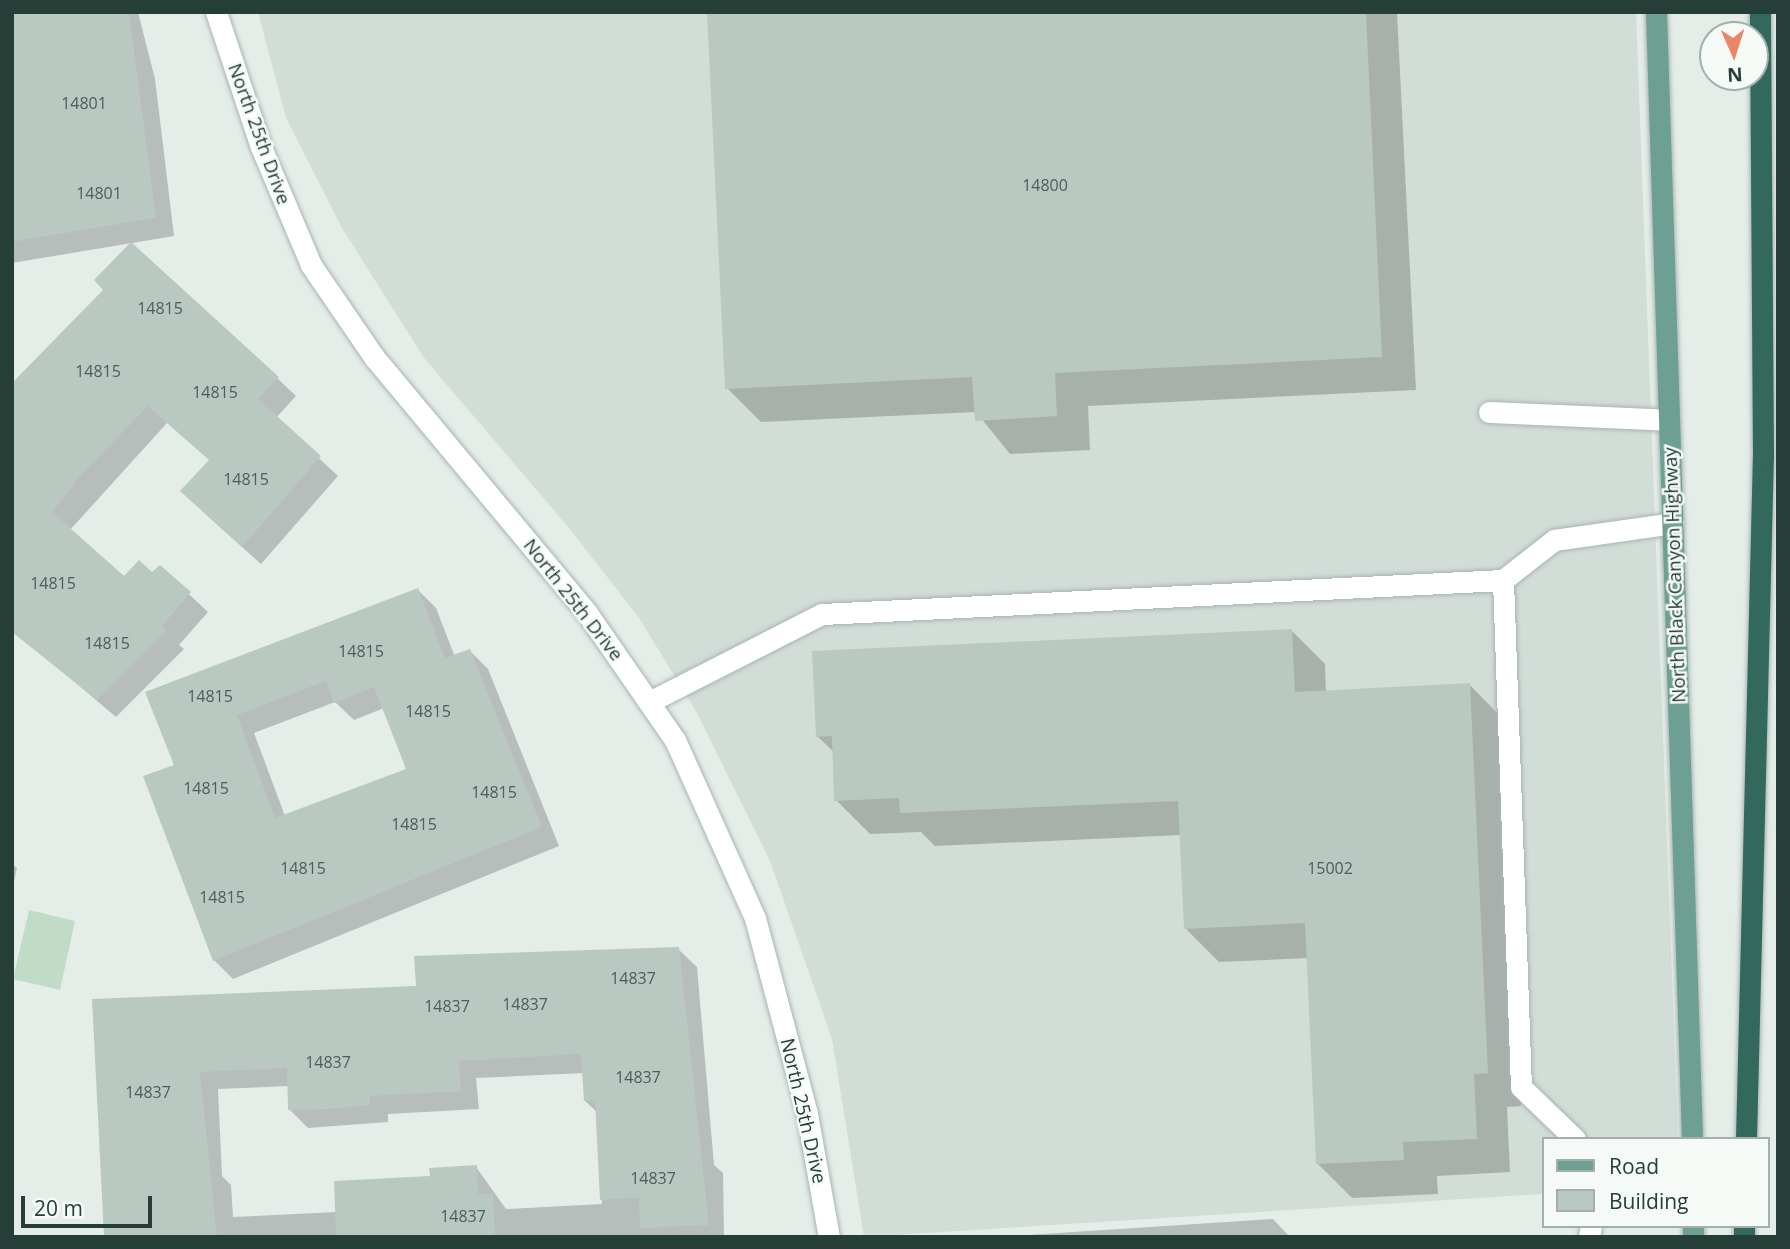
<!DOCTYPE html>
<html>
<head>
<meta charset="utf-8">
<style>
  body { margin:0 }
  #map { position:relative; width:1790px; height:1249px; overflow:hidden; background:#e5ede9; font-family:"Open Sans",sans-serif }
  div>[style] { position:absolute }
  [style*='--x'] { left:calc(var(--x)*1px); top:calc(var(--y)*1px); width:calc(var(--w)*1px); rotate:calc(var(--a)*1deg) }
  .built>* { inset:0; background:#d3ddd8 }
  .green>* { inset:0; background:#c0dcc7 }
  .shadow>* { inset:0; background:#0003 }
  .building>* { inset:0; background:#bac8c2 }
  .roads { filter:drop-shadow(0 0 2px #a8b5b0) drop-shadow(0 0 2px #a8b5b0) }
  .minor>* { height:21px; margin:-10.5px; padding:0 10.5px; transform-origin:10.5px; border-radius:10.5px; background:#fff }
  .major>* { height:21px; margin:-10.5px; padding:0 10.5px; transform-origin:10.5px; border-radius:10.5px; background:#6d9f92 }
  .highway>* { height:21px; margin:-10.5px; padding:0 10.5px; transform-origin:10.5px; border-radius:10.5px; background:#33685d }
  span { translate:-50% -50%; white-space:nowrap; text-align:center; line-height:1.15; -webkit-text-stroke:5px #f5faf7; paint-order:stroke }
  .number-label { font-size:16px; color:#4a605a }
  .number-label span { -webkit-text-stroke-width:0 }
  .street-label { font-size:19px; color:#253e37 }
  .frame { position:absolute; inset:0; border:14px solid #253e37; pointer-events:none }
  .legend { position:absolute; left:1542px; top:1137px; width:228px; height:91px; box-sizing:border-box; background:#f5faf7; border:2px solid #a2afaa; margin:0; padding:9px 12px; list-style:none; font-size:21px; color:#253e37 }
  .legend li { display:flex; align-items:center; gap:14px; height:35px }
  .legend b { width:35px; border:2px solid #a2afaa }
  .north { position:absolute; left:1699px; top:21px; width:70px; height:70px; box-sizing:border-box; background:#f5faf7; border:2px solid #a2afaa; border-radius:50%; rotate:177deg; font-size:19px; font-weight:700; line-height:28px; text-align:center; color:#253e37 }
  .north::after { content:''; display:block; margin:auto; width:24px; height:32px; background:#e78768; clip-path:polygon(50% 0,100% 100%,50% 72%,0 100%) }
  .scale { position:absolute; left:21px; top:1196px; width:131px; height:32px; box-sizing:border-box; border:4px solid #253e37; border-top:0; padding-left:9px; font-size:21px; line-height:24px; white-space:nowrap; color:#253e37; -webkit-text-stroke:5px #f5faf7; paint-order:stroke }
</style>
</head>
<body>
<div id="map">
  <div class="built">
    <div style="clip-path:polygon(258px 12px,1636px 12px,1678px 1139px,1543px 1139px,1543px 1194px,864px 1237px,832px 1039px,770px 861px,696px 711px,639px 618px,569px 528px,424px 358px,342px 228px,286px 118px)"></div>
  </div>
  <div class="green">
    <div style="clip-path:polygon(29px 910px,75px 921px,60px 990px,13px 979px)"></div>
  </div>
  <div class="shadow">
    <div style="clip-path:polygon(12px 12px,138px 12px,155px 79px,174px 236px,12px 263px)"></div>
    <div style="clip-path:polygon(709px 12px,1397px 12px,1416px 390px,1088px 406px,1090px 450px,1010px 454px,976px 412px,761px 422px,727px 388px)"></div>
    <div style="clip-path:polygon(277px 378px,296px 396px,276px 418px,338px 476px,261px 564px,201px 510px,211px 461px,167px 423px,70px 530px,125px 579px,152px 575px,160px 567px,208px 612px,179px 645px,184px 649px,116px 717px,12px 629px,12px 394px)"></div>
    <div style="clip-path:polygon(evenodd,418px 590px,436px 608px,455px 657px,470px 651px,488px 669px,559px 846px,233px 979px,214px 960px,176px 766px,147px 693px,418px 590px,335px 702px,354px 720px,384px 708px,409px 770px,285px 816px,254px 733px,335px 702px)"></div>
    <div style="clip-path:polygon(1291px 630px,1325px 664px,1326px 692px,1470px 685px,1503px 719px,1521px 1106px,1507px 1107px,1510px 1172px,1437px 1176px,1438px 1194px,1352px 1198px,1318px 1164px,1309px 958px,1219px 962px,1185px 928px,1181px 835px,935px 846px,921px 832px,870px 834px,836px 800px,834px 752px,817px 736px)"></div>
    <div style="clip-path:polygon(12px 864px,17px 868px,12px 890px)"></div>
    <div style="clip-path:polygon(evenodd,678px 949px,697px 967px,714px 1165px,723px 1173px,724px 1237px,109px 1237px,94px 1001px,417px 988px,678px 949px,584px 1073px,585px 1101px,597px 1112px,602px 1204px,506px 1209px,476px 1167px,337px 1212px,233px 1217px,231px 1185px,222px 1176px,218px 1089px,289px 1086px,290px 1110px,308px 1128px,388px 1122px,388px 1114px,479px 1109px,476px 1078px,584px 1073px)"></div>
    <div style="clip-path:polygon(1273px 1219px,1290px 1237px,995px 1237px)"></div>
  </div>
  <div class="building">
    <div style="clip-path:polygon(12px 12px,129px 12px,156px 218px,12px 242px)"></div>
    <div style="clip-path:polygon(707px 12px,1366px 12px,1382px 357px,1055px 373px,1057px 416px,975px 421px,972px 377px,725px 389px)"></div>
    <div style="clip-path:polygon(131px 242px,279px 377px,258px 399px,321px 456px,242px 547px,180px 491px,209px 460px,148px 406px,81px 475px,52px 512px,124px 576px,139px 560px,152px 572px,160px 565px,191px 592px,162px 626px,167px 630px,97px 700px,12px 632px,12px 383px,103px 290px,94px 280px)"></div>
    <div style="clip-path:polygon(evenodd,418px 588px,445px 658px,470px 649px,542px 827px,213px 961px,143px 776px,174px 765px,145px 692px,418px 588px,326px 681px,334px 703px,374px 687px,406px 769px,275px 818px,237px 715px,326px 681px)"></div>
    <div style="clip-path:polygon(1292px 629px,1295px 692px,1470px 683px,1488px 1073px,1474px 1074px,1477px 1139px,1403px 1142px,1404px 1160px,1316px 1164px,1305px 923px,1184px 929px,1178px 801px,900px 813px,899px 798px,834px 801px,832px 736px,816px 737px,812px 651px)"></div>
    <div style="clip-path:polygon(679px 947px,709px 1225px,640px 1228px,639px 1198px,600px 1200px,595px 1101px,584px 1101px,581px 1054px,459px 1061px,461px 1091px,370px 1096px,370px 1105px,328px 1109px,288px 1110px,287px 1068px,200px 1072px,217px 1237px,104px 1237px,92px 999px,416px 986px,414px 956px)"></div>
    <div style="clip-path:polygon(477px 1165px,478px 1194px,493px 1194px,495px 1237px,336px 1237px,334px 1181px,430px 1176px,429px 1168px)"></div>
  </div>
  <div class="roads">
    <div class="minor">
      <div style="--x:216;--y:12;--w:142;--a:71.6"></div>
      <div style="--x:261;--y:147;--w:128;--a:67"></div>
      <div style="--x:311;--y:265;--w:112;--a:55.6"></div>
      <div style="--x:374;--y:357;--w:333;--a:50.2"></div>
      <div style="--x:587;--y:613;--w:155;--a:55.3"></div>
      <div style="--x:675;--y:740;--w:195;--a:65.8"></div>
      <div style="--x:755;--y:918;--w:203;--a:75.1"></div>
      <div style="--x:807;--y:1114;--w:125;--a:79.9"></div>
      <div style="--x:1489;--y:412;--w:180;--a:2.5"></div>
      <div style="--x:1503;--y:580;--w:507;--a:87.97"></div>
      <div style="--x:1521;--y:1087;--w:75;--a:43.9"></div>
      <div style="--x:649;--y:702;--w:194;--a:-27"></div>
      <div style="--x:822;--y:614;--w:682;--a:-2.86"></div>
      <div style="--x:1503;--y:580;--w:65;--a:-38.1"></div>
      <div style="--x:1554;--y:540;--w:120;--a:-8.1"></div>
      <div style="--x:1589;--y:1237;--w:11;--a:-80"></div>
    </div>
    <div class="major">
      <div style="--x:1656;--y:12;--w:1128;--a:88.17"></div>
      <div style="--x:1693;--y:1237;--w:11;--a:-90"></div>
    </div>
    <div class="highway">
      <div style="--x:1746;--y:1139;--w:684;--a:-88.58"></div>
      <div style="--x:1763;--y:455;--w:443;--a:-90.4"></div>
      <div style="--x:1744;--y:1237;--w:11;--a:-90"></div>
    </div>
  </div>
  <div class="number-label">
    <span style="left:84px;top:103px">14801</span>
    <span style="left:1045px;top:185px">14800</span>
    <span style="left:99px;top:193px">14801</span>
    <span style="left:160px;top:308px">14815</span>
    <span style="left:98px;top:371px">14815</span>
    <span style="left:215px;top:392px">14815</span>
    <span style="left:246px;top:479px">14815</span>
    <span style="left:53px;top:583px">14815</span>
    <span style="left:107px;top:643px">14815</span>
    <span style="left:361px;top:651px">14815</span>
    <span style="left:210px;top:696px">14815</span>
    <span style="left:428px;top:711px">14815</span>
    <span style="left:206px;top:788px">14815</span>
    <span style="left:494px;top:792px">14815</span>
    <span style="left:414px;top:824px">14815</span>
    <span style="left:303px;top:868px">14815</span>
    <span style="left:1330px;top:868px">15002</span>
    <span style="left:222px;top:897px">14815</span>
    <span style="left:633px;top:978px">14837</span>
    <span style="left:525px;top:1004px">14837</span>
    <span style="left:447px;top:1006px">14837</span>
    <span style="left:328px;top:1062px">14837</span>
    <span style="left:638px;top:1077px">14837</span>
    <span style="left:148px;top:1092px">14837</span>
    <span style="left:653px;top:1178px">14837</span>
    <span style="left:463px;top:1216px">14837</span>
  </div>
  <div class="street-label">
    <span style="left:259px;top:134px;rotate:70deg">North 25th Drive</span>
    <span style="left:1675px;top:575px;rotate:-92deg">North Black Canyon Highway</span>
    <span style="left:573px;top:600px;rotate:52deg">North 25th Drive</span>
    <span style="left:803px;top:1111px;rotate:77deg">North 25th Drive</span>
  </div>
  <div class="frame"></div>
  <ul class="legend">
  <li><b style="height:9px;background:#6d9f92"></b>Road</li>
  <li><b style="height:19px;background:#bac8c2"></b>Building</li>
  </ul>
  <div class="north">N</div>
  <div class="scale">20 m</div>
</div>
</body>
</html>
